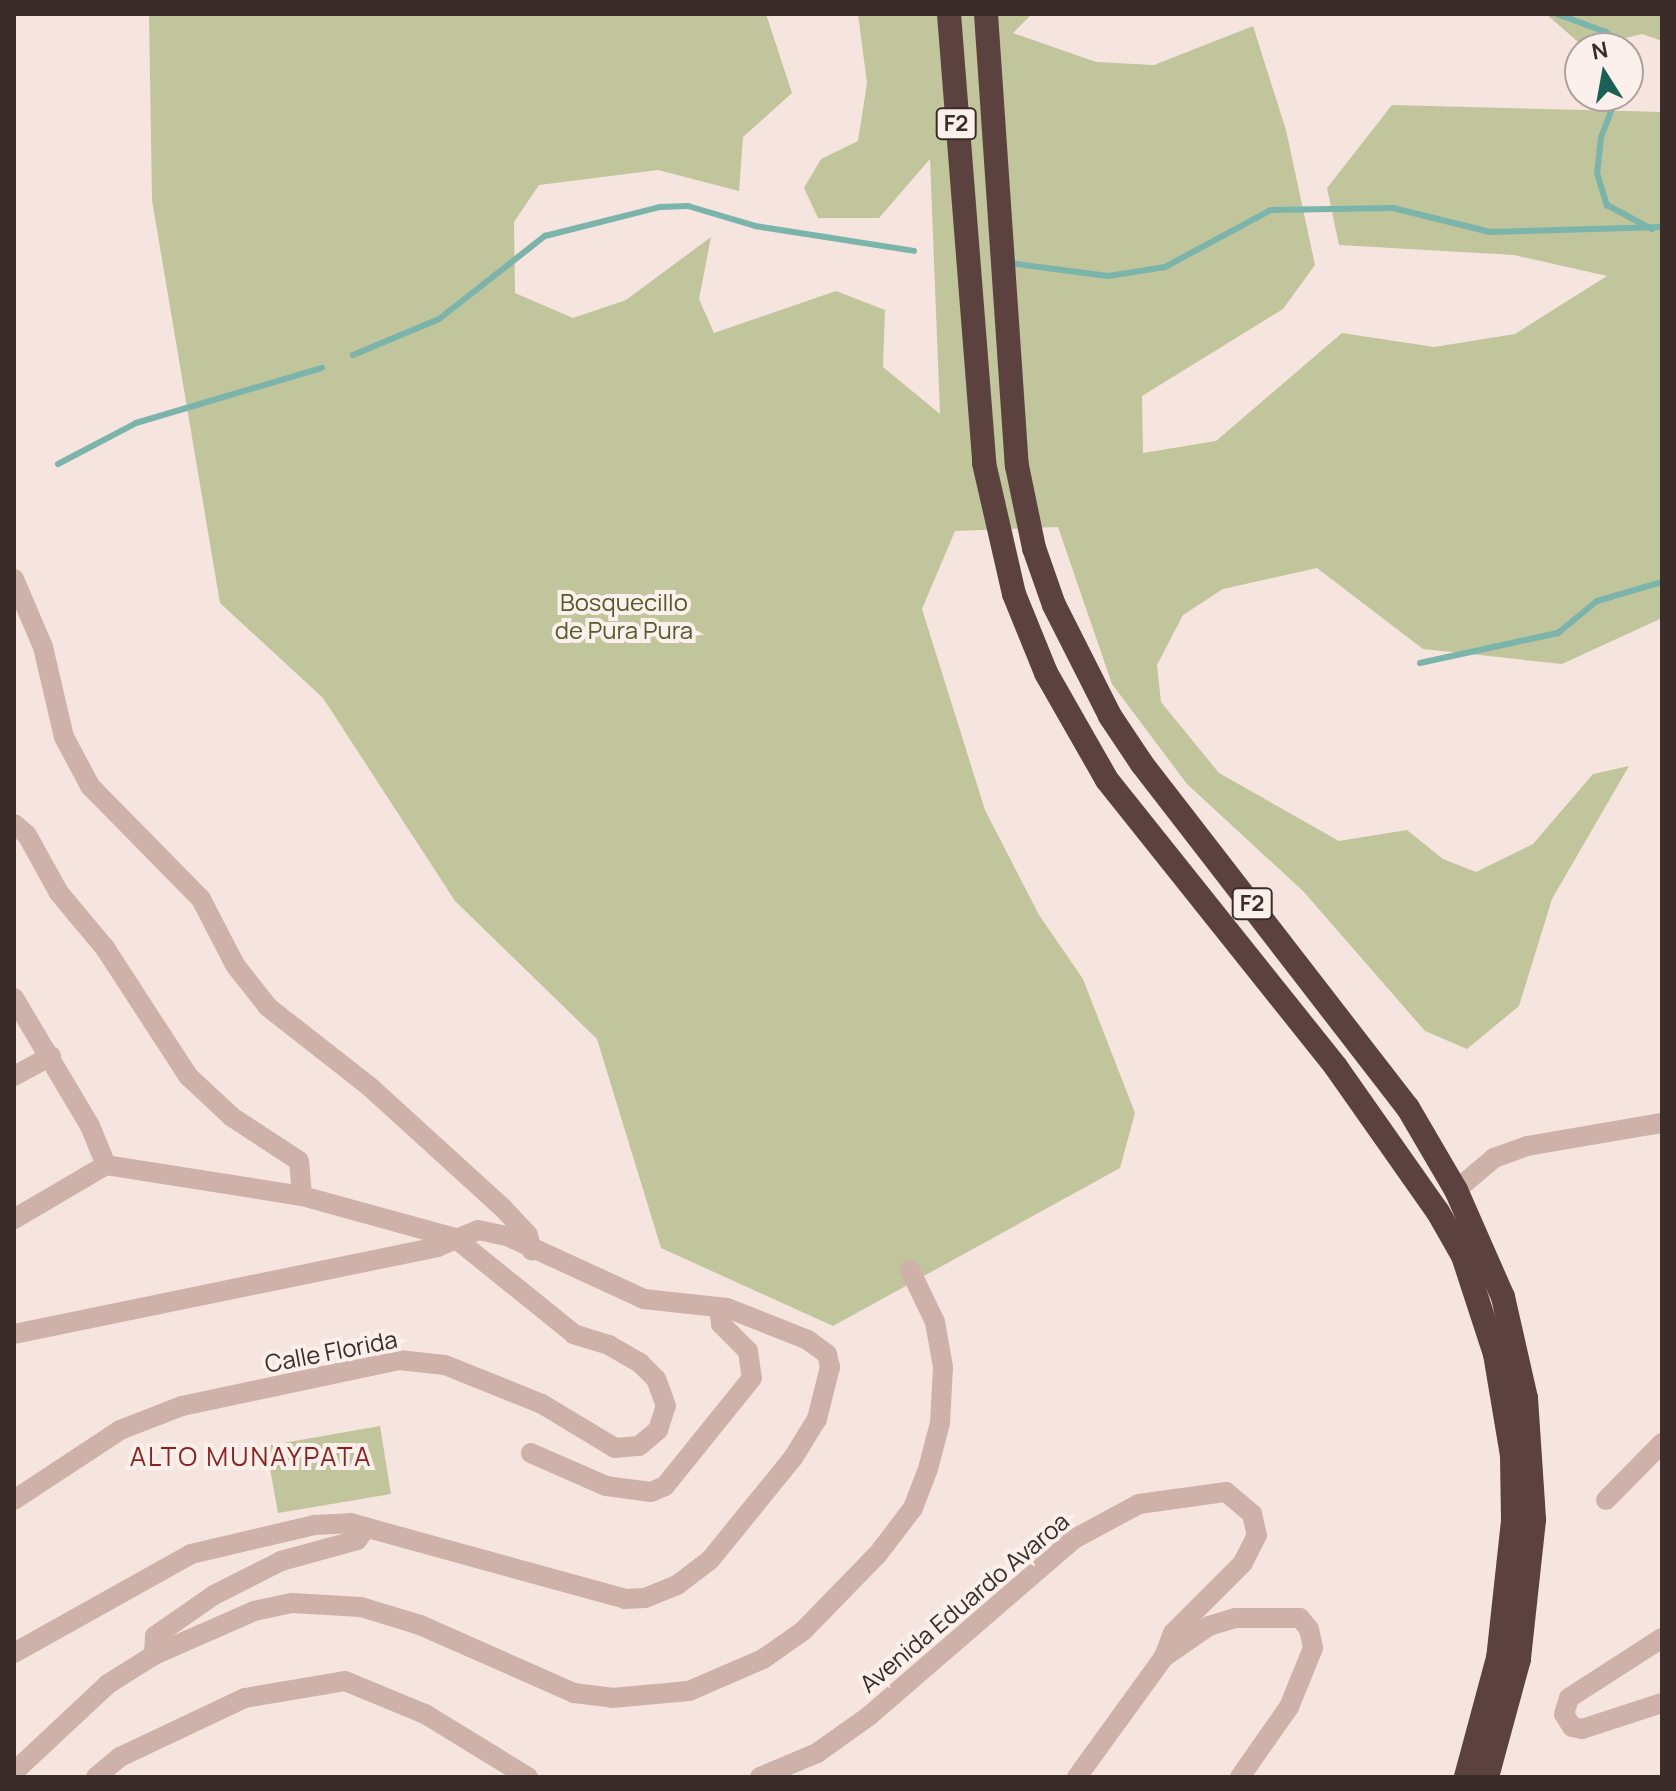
<!DOCTYPE html>
<html>
<head>
<meta charset="utf-8">
<style>
  body { margin:0 }
  #map { position:relative; width:1676px; height:1791px; overflow:hidden; background:#f5e5de; font-family:Manrope,sans-serif }
  div>[style] { position:absolute }
  [style*='--x'] { left:calc(var(--x)*1px); top:calc(var(--y)*1px); width:calc(var(--w)*1px); rotate:calc(var(--a)*1deg) }
  .green>* { inset:0; background:#c0c59c }
  .stream>* { height:6px; margin:-3px; padding:0 3px; transform-origin:3px; border-radius:3px; background:#7ab4aa }
  .minor>* { height:20px; margin:-10px; padding:0 10px; transform-origin:10px; border-radius:10px; background:#ceb1a8 }
  .highway>* { height:24px; margin:-12px; padding:0 12px; transform-origin:12px; border-radius:12px; background:#5c423f }
  span { translate:-50% -50%; white-space:nowrap; text-align:center; line-height:1.15; -webkit-text-stroke:8px #fbf0eb; paint-order:stroke }
  .shield-label span { padding:2px 6px; background:#fbf0eb; border:2px solid; border-radius:6px; -webkit-text-stroke-width:0 }
  .shield-label { font-size:22px; color:#3b2b29; font-weight:700 }
  .park-label { font-size:24px; color:#545b2b }
  .street-label { font-size:24px; color:#3b2b29 }
  .neighbourhood-label { font-size:26px; color:#901e1b; letter-spacing:2px }
  .frame { position:absolute; inset:0; border:16px solid #3b2b29; pointer-events:none }
  .north { position:absolute; left:1564px; top:32px; width:80px; height:80px; box-sizing:border-box; background:#fbf0eb; border:2px solid #aea19d; border-radius:50%; rotate:349deg; font-size:22px; font-weight:700; line-height:32px; text-align:center; color:#3b2b29 }
  .north::after { content:''; display:block; margin:auto; width:28px; height:36px; background:#1b6055; clip-path:polygon(50% 0,100% 100%,50% 72%,0 100%) }
</style>
</head>
<body>
<div id="map">
  <div class="green">
    <div style="clip-path:polygon(149px 14px,766px 14px,792px 93px,743px 137px,739px 191px,658px 170px,539px 185px,514px 222px,515px 293px,573px 318px,626px 300px,711px 237px,699px 299px,714px 333px,836px 291px,885px 310px,883px 367px,940px 414px,930px 159px,879px 218px,818px 218px,804px 188px,821px 159px,858px 141px,867px 83px,858px 14px,1032px 14px,1013px 33px,1096px 62px,1154px 65px,1253px 26px,1286px 130px,1315px 265px,1283px 309px,1142px 396px,1143px 453px,1216px 441px,1342px 333px,1434px 347px,1515px 334px,1607px 276px,1514px 255px,1339px 245px,1327px 188px,1392px 105px,1662px 112px,1662px 618px,1562px 664px,1423px 649px,1317px 568px,1223px 589px,1183px 615px,1157px 665px,1161px 702px,1219px 773px,1339px 841px,1407px 830px,1443px 859px,1476px 872px,1533px 844px,1593px 774px,1629px 766px,1552px 899px,1519px 1006px,1467px 1049px,1425px 1031px,1303px 891px,1187px 784px,1112px 684px,1058px 527px,955px 531px,922px 609px,985px 810px,1039px 915px,1083px 979px,1135px 1113px,1120px 1168px,833px 1326px,661px 1248px,597px 1039px,455px 901px,323px 698px,220px 603px,152px 200px)"></div>
    <div style="clip-path:polygon(1546px 14px,1662px 14px,1662px 41px,1642px 34px,1585px 48px)"></div>
    <div style="clip-path:polygon(380px 1426px,391px 1494px,278px 1513px,266px 1446px)"></div>
  </div>
  <div class="stream">
    <div style="--x:1557;--y:14;--w:52;--a:20.2"></div>
    <div style="--x:1606;--y:32;--w:23;--a:43"></div>
    <div style="--x:1628;--y:53;--w:5;--a:90"></div>
    <div style="--x:1617;--y:96;--w:44;--a:111.3"></div>
    <div style="--x:1601;--y:137;--w:36;--a:96"></div>
    <div style="--x:1597;--y:173;--w:34;--a:73"></div>
    <div style="--x:1607;--y:205;--w:51;--a:28.1"></div>
    <div style="--x:1009;--y:263;--w:100;--a:7.5"></div>
    <div style="--x:1108;--y:276;--w:58;--a:-9"></div>
    <div style="--x:1165;--y:267;--w:120;--a:-28.3"></div>
    <div style="--x:1271;--y:210;--w:122;--a:-0.9"></div>
    <div style="--x:1393;--y:208;--w:100;--a:13.9"></div>
    <div style="--x:1490;--y:232;--w:172;--a:-1.7"></div>
    <div style="--x:353;--y:355;--w:93;--a:-22.7"></div>
    <div style="--x:439;--y:319;--w:135;--a:-38.1"></div>
    <div style="--x:545;--y:236;--w:119;--a:-14.2"></div>
    <div style="--x:660;--y:207;--w:28;--a:-2"></div>
    <div style="--x:688;--y:206;--w:70;--a:16.6"></div>
    <div style="--x:755;--y:226;--w:161;--a:8.9"></div>
    <div style="--x:58;--y:464;--w:88;--a:-27.7"></div>
    <div style="--x:136;--y:423;--w:194;--a:-16.5"></div>
    <div style="--x:1420;--y:663;--w:141;--a:-12.3"></div>
    <div style="--x:1558;--y:633;--w:50;--a:-39.4"></div>
    <div style="--x:1597;--y:601;--w:68;--a:-16.3"></div>
  </div>
  <div class="minor">
    <div style="--x:14;--y:579;--w:74;--a:66.9"></div>
    <div style="--x:43;--y:647;--w:92;--a:76.9"></div>
    <div style="--x:64;--y:737;--w:55;--a:62"></div>
    <div style="--x:90;--y:786;--w:158;--a:45.5"></div>
    <div style="--x:201;--y:899;--w:74;--a:62.7"></div>
    <div style="--x:235;--y:965;--w:53;--a:51.8"></div>
    <div style="--x:268;--y:1007;--w:130;--a:38.1"></div>
    <div style="--x:370;--y:1087;--w:178;--a:42.3"></div>
    <div style="--x:502;--y:1207;--w:38;--a:47"></div>
    <div style="--x:528;--y:1235;--w:16;--a:76"></div>
    <div style="--x:14;--y:824;--w:17;--a:40"></div>
    <div style="--x:27;--y:835;--w:66;--a:61.1"></div>
    <div style="--x:59;--y:893;--w:72;--a:50.1"></div>
    <div style="--x:105;--y:948;--w:153;--a:57"></div>
    <div style="--x:188;--y:1076;--w:60;--a:43"></div>
    <div style="--x:232;--y:1117;--w:80;--a:33.3"></div>
    <div style="--x:299;--y:1161;--w:35;--a:85"></div>
    <div style="--x:14;--y:998;--w:149;--a:59.3"></div>
    <div style="--x:90;--y:1126;--w:42;--a:67.7"></div>
    <div style="--x:14;--y:1076;--w:42;--a:-28.4"></div>
    <div style="--x:1456;--y:1190;--w:50;--a:-40.1"></div>
    <div style="--x:1494;--y:1158;--w:35;--a:-20"></div>
    <div style="--x:1527;--y:1146;--w:137;--a:-9.7"></div>
    <div style="--x:14;--y:1219;--w:107;--a:-30.4"></div>
    <div style="--x:14;--y:1334;--w:432;--a:-11.6"></div>
    <div style="--x:437;--y:1247;--w:44;--a:-22.5"></div>
    <div style="--x:478;--y:1230;--w:30;--a:12"></div>
    <div style="--x:507;--y:1236;--w:151;--a:24.7"></div>
    <div style="--x:644;--y:1299;--w:83;--a:6.2"></div>
    <div style="--x:14;--y:1500;--w:127;--a:-33.4"></div>
    <div style="--x:120;--y:1430;--w:66;--a:-21.2"></div>
    <div style="--x:182;--y:1406;--w:222;--a:-12"></div>
    <div style="--x:399;--y:1360;--w:46;--a:6.2"></div>
    <div style="--x:445;--y:1365;--w:105;--a:21.9"></div>
    <div style="--x:542;--y:1404;--w:85;--a:31.1"></div>
    <div style="--x:615;--y:1448;--w:24;--a:-5"></div>
    <div style="--x:639;--y:1446;--w:25;--a:-40"></div>
    <div style="--x:658;--y:1430;--w:25;--a:-72"></div>
    <div style="--x:666;--y:1406;--w:29;--a:-110"></div>
    <div style="--x:656;--y:1379;--w:23;--a:-135"></div>
    <div style="--x:640;--y:1363;--w:36;--a:-150"></div>
    <div style="--x:609;--y:1345;--w:37;--a:-163"></div>
    <div style="--x:574;--y:1334;--w:153;--a:-141.1"></div>
    <div style="--x:455;--y:1238;--w:159;--a:-164.6"></div>
    <div style="--x:302;--y:1196;--w:198;--a:-171"></div>
    <div style="--x:1606;--y:1500;--w:80;--a:-45.5"></div>
    <div style="--x:1662;--y:1638;--w:111;--a:147.2"></div>
    <div style="--x:1569;--y:1698;--w:17;--a:107"></div>
    <div style="--x:1564;--y:1714;--w:15;--a:58"></div>
    <div style="--x:1572;--y:1727;--w:10;--a:11"></div>
    <div style="--x:1582;--y:1729;--w:84;--a:-18"></div>
    <div style="--x:14;--y:1653;--w:203;--a:-29.2"></div>
    <div style="--x:191;--y:1554;--w:127;--a:-13.2"></div>
    <div style="--x:315;--y:1525;--w:35;--a:-3"></div>
    <div style="--x:350;--y:1523;--w:285;--a:15.4"></div>
    <div style="--x:625;--y:1599;--w:20;--a:-3"></div>
    <div style="--x:645;--y:1598;--w:35;--a:-22"></div>
    <div style="--x:677;--y:1585;--w:41;--a:-37.1"></div>
    <div style="--x:710;--y:1560;--w:132;--a:-50.9"></div>
    <div style="--x:793;--y:1458;--w:46;--a:-58.4"></div>
    <div style="--x:817;--y:1419;--w:54;--a:-76"></div>
    <div style="--x:830;--y:1367;--w:13;--a:-103"></div>
    <div style="--x:827;--y:1354;--w:24;--a:-144"></div>
    <div style="--x:808;--y:1340;--w:87;--a:-158.4"></div>
    <div style="--x:727;--y:1308;--w:10;--a:135"></div>
    <div style="--x:720;--y:1315;--w:9;--a:84"></div>
    <div style="--x:721;--y:1324;--w:38;--a:45"></div>
    <div style="--x:748;--y:1351;--w:27;--a:82"></div>
    <div style="--x:752;--y:1378;--w:139;--a:128.9"></div>
    <div style="--x:665;--y:1486;--w:15;--a:157"></div>
    <div style="--x:651;--y:1492;--w:45;--a:-172.4"></div>
    <div style="--x:606;--y:1486;--w:82;--a:-156.3"></div>
    <div style="--x:154;--y:1655;--w:19;--a:-87"></div>
    <div style="--x:155;--y:1636;--w:72;--a:-34.8"></div>
    <div style="--x:214;--y:1595;--w:75;--a:-26.9"></div>
    <div style="--x:281;--y:1561;--w:79;--a:-15.4"></div>
    <div style="--x:357;--y:1540;--w:16;--a:-52"></div>
    <div style="--x:14;--y:1772;--w:129;--a:-43.1"></div>
    <div style="--x:108;--y:1684;--w:54;--a:-32.2"></div>
    <div style="--x:154;--y:1655;--w:109;--a:-23.7"></div>
    <div style="--x:254;--y:1611;--w:39;--a:-12"></div>
    <div style="--x:292;--y:1603;--w:69;--a:3.3"></div>
    <div style="--x:361;--y:1607;--w:62;--a:17"></div>
    <div style="--x:420;--y:1625;--w:168;--a:23.8"></div>
    <div style="--x:574;--y:1693;--w:38;--a:7"></div>
    <div style="--x:612;--y:1698;--w:77;--a:-5.2"></div>
    <div style="--x:689;--y:1691;--w:81;--a:-23.4"></div>
    <div style="--x:763;--y:1659;--w:49;--a:-35"></div>
    <div style="--x:803;--y:1631;--w:107;--a:-45.8"></div>
    <div style="--x:878;--y:1554;--w:58;--a:-52.7"></div>
    <div style="--x:913;--y:1508;--w:42;--a:-69"></div>
    <div style="--x:928;--y:1469;--w:48;--a:-75.4"></div>
    <div style="--x:940;--y:1423;--w:56;--a:-86.9"></div>
    <div style="--x:943;--y:1367;--w:46;--a:-100.1"></div>
    <div style="--x:935;--y:1322;--w:58;--a:-115.7"></div>
    <div style="--x:96;--y:1777;--w:31;--a:-40"></div>
    <div style="--x:120;--y:1757;--w:138;--a:-25.3"></div>
    <div style="--x:245;--y:1698;--w:101;--a:-9.6"></div>
    <div style="--x:345;--y:1681;--w:87;--a:22.4"></div>
    <div style="--x:425;--y:1714;--w:121;--a:31.5"></div>
    <div style="--x:760;--y:1777;--w:62;--a:-22.8"></div>
    <div style="--x:817;--y:1753;--w:64;--a:-35.4"></div>
    <div style="--x:869;--y:1716;--w:271;--a:-40.8"></div>
    <div style="--x:1074;--y:1539;--w:74;--a:-28.3"></div>
    <div style="--x:1139;--y:1504;--w:88;--a:-7.9"></div>
    <div style="--x:1226;--y:1492;--w:34;--a:40"></div>
    <div style="--x:1252;--y:1514;--w:22;--a:77"></div>
    <div style="--x:1257;--y:1535;--w:31;--a:117"></div>
    <div style="--x:1243;--y:1563;--w:99;--a:135"></div>
    <div style="--x:1173;--y:1633;--w:26;--a:111"></div>
    <div style="--x:1077;--y:1777;--w:148;--a:-54.1"></div>
    <div style="--x:1164;--y:1657;--w:55;--a:-34.6"></div>
    <div style="--x:1209;--y:1626;--w:28;--a:-17"></div>
    <div style="--x:1236;--y:1618;--w:64;--a:0"></div>
    <div style="--x:1300;--y:1618;--w:14;--a:51"></div>
    <div style="--x:1309;--y:1629;--w:19;--a:78"></div>
    <div style="--x:1313;--y:1648;--w:64;--a:112.1"></div>
    <div style="--x:1289;--y:1707;--w:85;--a:125"></div>
  </div>
  <div class="highway">
    <div style="--x:949;--y:14;--w:450;--a:85.5"></div>
    <div style="--x:984;--y:463;--w:134;--a:77.1"></div>
    <div style="--x:1014;--y:594;--w:85;--a:67.9"></div>
    <div style="--x:1046;--y:673;--w:123;--a:60.3"></div>
    <div style="--x:1107;--y:780;--w:367;--a:51.4"></div>
    <div style="--x:1336;--y:1067;--w:177;--a:54.9"></div>
    <div style="--x:1438;--y:1212;--w:51;--a:60.4"></div>
    <div style="--x:1463;--y:1256;--w:103;--a:71.9"></div>
    <div style="--x:1495;--y:1354;--w:103;--a:80.5"></div>
    <div style="--x:1512;--y:1456;--w:65;--a:89.1"></div>
    <div style="--x:1513;--y:1521;--w:138;--a:96.2"></div>
    <div style="--x:1498;--y:1658;--w:123;--a:105.1"></div>
    <div style="--x:986;--y:14;--w:453;--a:86.1"></div>
    <div style="--x:1017;--y:466;--w:84;--a:78.3"></div>
    <div style="--x:1034;--y:548;--w:60;--a:70.7"></div>
    <div style="--x:1054;--y:605;--w:124;--a:63.2"></div>
    <div style="--x:1110;--y:716;--w:58;--a:56.3"></div>
    <div style="--x:1142;--y:764;--w:435;--a:52.3"></div>
    <div style="--x:1408;--y:1108;--w:95;--a:59.7"></div>
    <div style="--x:1456;--y:1190;--w:117;--a:66.3"></div>
    <div style="--x:1503;--y:1297;--w:104;--a:77.2"></div>
    <div style="--x:1526;--y:1398;--w:122;--a:86.2"></div>
    <div style="--x:1534;--y:1520;--w:140;--a:96.2"></div>
    <div style="--x:1519;--y:1659;--w:122;--a:105.2"></div>
  </div>
  <div class="shield-label">
    <span style="left:956px;top:124px">F2</span>
    <span style="left:1252px;top:904px">F2</span>
  </div>
  <div class="park-label">
    <span style="left:624px;top:616px">Bosquecillo<br>de Pura Pura</span>
  </div>
  <div class="street-label">
    <span style="left:331px;top:1351px;rotate:-11deg">Calle Florida</span>
    <span style="left:964px;top:1602px;rotate:-40deg">Avenida Eduardo Avaroa</span>
  </div>
  <div class="neighbourhood-label">
    <span style="left:251px;top:1457px">ALTO MUNAYPATA</span>
  </div>
  <div class="frame"></div>
  <div class="north">N</div>
</div>
</body>
</html>
